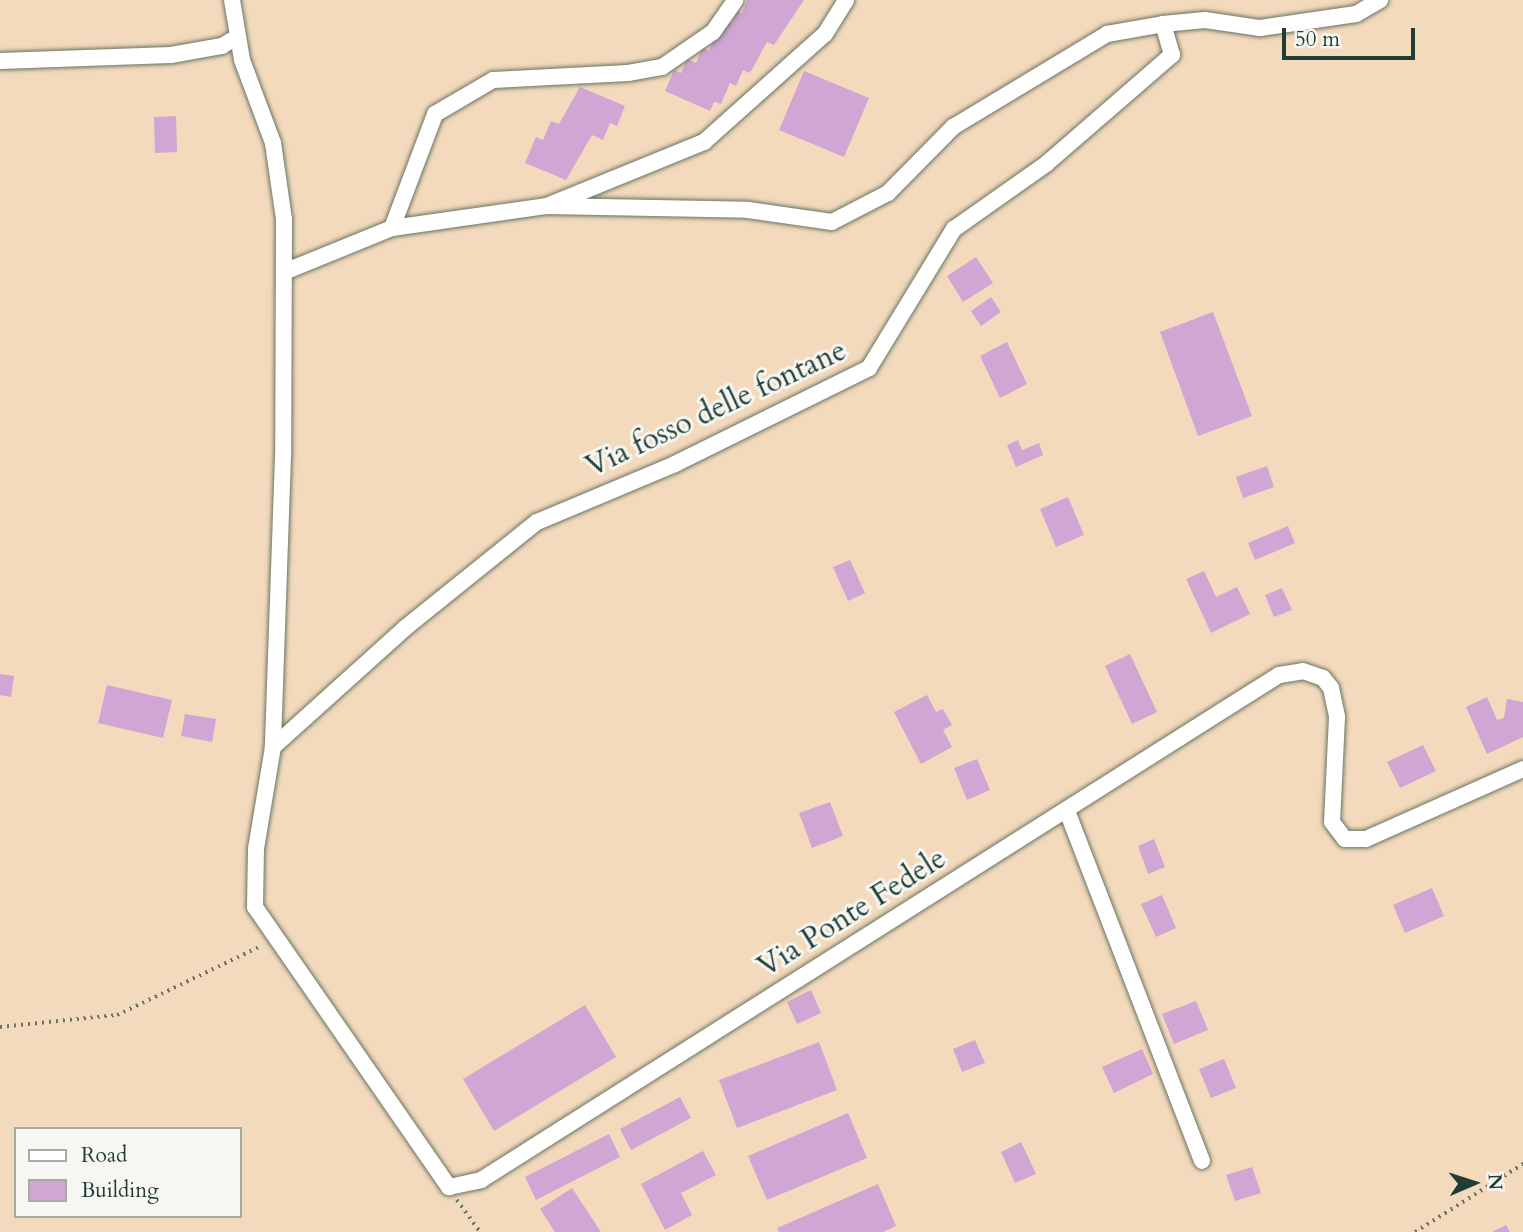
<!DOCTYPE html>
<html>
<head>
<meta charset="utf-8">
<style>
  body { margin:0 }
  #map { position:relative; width:1523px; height:1232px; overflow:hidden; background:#f4dabc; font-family:Cardo,serif }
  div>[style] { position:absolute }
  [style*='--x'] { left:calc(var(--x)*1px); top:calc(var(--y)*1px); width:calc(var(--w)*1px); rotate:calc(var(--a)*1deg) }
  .building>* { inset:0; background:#d1a5d4 }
  .path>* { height:3.5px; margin-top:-1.75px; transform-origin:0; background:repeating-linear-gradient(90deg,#6a7464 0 2px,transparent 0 7px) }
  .roads { filter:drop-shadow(0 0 2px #6a7464) drop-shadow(0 0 2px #6a7464) }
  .minor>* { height:16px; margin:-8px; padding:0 8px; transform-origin:8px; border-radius:8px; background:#fff }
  span { translate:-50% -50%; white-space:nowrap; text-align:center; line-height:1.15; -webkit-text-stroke:6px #f6f6f2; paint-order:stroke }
  .street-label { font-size:30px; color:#1f3d34 }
  .legend { position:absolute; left:14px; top:1127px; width:228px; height:91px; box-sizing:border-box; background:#f6f6f2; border:2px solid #a0aca6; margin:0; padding:9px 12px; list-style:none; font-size:21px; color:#1f3d34 }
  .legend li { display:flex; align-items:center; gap:14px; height:35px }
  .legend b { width:35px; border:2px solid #a0aca6 }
  .north { position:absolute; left:1439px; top:1148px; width:70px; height:70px; -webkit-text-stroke:5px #f6f6f2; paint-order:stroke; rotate:87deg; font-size:19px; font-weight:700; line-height:28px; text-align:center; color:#1f3d34 }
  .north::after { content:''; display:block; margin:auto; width:24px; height:32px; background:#1f3d34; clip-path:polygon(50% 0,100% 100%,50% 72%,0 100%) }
  .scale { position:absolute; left:1282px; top:28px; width:133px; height:32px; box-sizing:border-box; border:4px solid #1f3d34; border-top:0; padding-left:9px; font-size:21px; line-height:24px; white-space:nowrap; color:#1f3d34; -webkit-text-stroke:5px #f6f6f2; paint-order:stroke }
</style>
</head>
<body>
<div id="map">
  <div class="building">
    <div style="clip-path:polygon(747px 0,804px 0,774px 45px,767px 42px,750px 73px,743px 70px,736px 86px,730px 83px,721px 104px,714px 102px,710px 111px,665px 91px,674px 70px,681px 73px,687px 59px,696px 63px,702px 48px,709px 51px,716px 33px,722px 35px,727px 21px,732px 23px,737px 11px,742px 13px)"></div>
    <div style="clip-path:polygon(804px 71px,869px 98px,844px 157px,779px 130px)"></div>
    <div style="clip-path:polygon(580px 87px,625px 106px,617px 126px,610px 123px,603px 140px,592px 135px,566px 180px,525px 163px,536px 137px,543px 140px,551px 121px,559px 124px)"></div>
    <div style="clip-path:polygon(176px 116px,177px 152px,155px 153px,154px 117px)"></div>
    <div style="clip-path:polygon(976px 257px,993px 283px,963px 302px,947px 276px)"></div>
    <div style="clip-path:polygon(991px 297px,1001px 312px,981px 326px,971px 311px)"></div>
    <div style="clip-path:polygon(1213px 312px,1252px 416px,1198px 436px,1160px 332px)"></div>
    <div style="clip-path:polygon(1007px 342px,1027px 384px,1000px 398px,980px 356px)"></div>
    <div style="clip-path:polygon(1018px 440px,1022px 450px,1039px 443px,1043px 455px,1016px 467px,1007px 445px)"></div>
    <div style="clip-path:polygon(1267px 466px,1274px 487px,1243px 498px,1236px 477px)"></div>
    <div style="clip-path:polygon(1068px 497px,1084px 535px,1056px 547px,1040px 509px)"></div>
    <div style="clip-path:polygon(1288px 526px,1295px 543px,1255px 560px,1248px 543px)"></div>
    <div style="clip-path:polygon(850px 560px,865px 593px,848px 601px,833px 567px)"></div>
    <div style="clip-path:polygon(1204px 571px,1216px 597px,1237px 587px,1250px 614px,1211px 633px,1186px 579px)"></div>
    <div style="clip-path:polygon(1282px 588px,1292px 610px,1274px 617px,1265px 595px)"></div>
    <div style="clip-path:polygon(1130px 654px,1157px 712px,1132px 724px,1105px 666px)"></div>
    <div style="clip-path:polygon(0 674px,14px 676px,11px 697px,0 695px)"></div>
    <div style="clip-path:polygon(107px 685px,172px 700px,163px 738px,98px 723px)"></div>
    <div style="clip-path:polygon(927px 695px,936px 712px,943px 709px,952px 725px,943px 730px,952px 747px,921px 764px,894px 712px)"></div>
    <div style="clip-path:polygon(1487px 697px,1497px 720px,1504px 718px,1507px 699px,1523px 702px,1523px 737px,1487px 754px,1466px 707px)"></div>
    <div style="clip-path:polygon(185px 714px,216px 719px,212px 742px,181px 736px)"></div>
    <div style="clip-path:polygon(1423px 745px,1436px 771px,1400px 788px,1387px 762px)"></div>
    <div style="clip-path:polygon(977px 759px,990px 790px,967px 800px,954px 768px)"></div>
    <div style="clip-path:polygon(830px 802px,843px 836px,812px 848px,799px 813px)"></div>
    <div style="clip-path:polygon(1154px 839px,1165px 867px,1148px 874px,1138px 846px)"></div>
    <div style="clip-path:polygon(1432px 888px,1444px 916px,1405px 933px,1393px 905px)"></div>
    <div style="clip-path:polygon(1162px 895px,1176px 928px,1156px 937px,1141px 904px)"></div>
    <div style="clip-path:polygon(811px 990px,821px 1013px,797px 1024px,787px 1002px)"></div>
    <div style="clip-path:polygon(1196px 1001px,1208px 1030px,1174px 1044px,1162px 1014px)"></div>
    <div style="clip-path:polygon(585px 1005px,616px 1057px,494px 1131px,463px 1079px)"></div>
    <div style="clip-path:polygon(975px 1040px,985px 1063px,962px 1072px,953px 1049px)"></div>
    <div style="clip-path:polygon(819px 1042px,837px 1090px,737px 1128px,719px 1080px)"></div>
    <div style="clip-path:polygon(1142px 1049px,1153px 1074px,1114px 1093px,1102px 1067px)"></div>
    <div style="clip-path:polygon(1224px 1059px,1236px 1088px,1211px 1098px,1199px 1069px)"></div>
    <div style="clip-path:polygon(680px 1097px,691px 1118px,631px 1150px,620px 1129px)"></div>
    <div style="clip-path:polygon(848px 1113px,867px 1158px,767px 1200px,748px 1156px)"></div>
    <div style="clip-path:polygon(609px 1134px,620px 1157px,536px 1200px,525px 1177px)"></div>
    <div style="clip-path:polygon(1021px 1142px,1036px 1174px,1015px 1183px,1001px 1152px)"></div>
    <div style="clip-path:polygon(703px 1151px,716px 1175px,681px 1193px,692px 1215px,665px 1230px,641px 1184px)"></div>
    <div style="clip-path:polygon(1252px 1167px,1261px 1193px,1235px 1201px,1226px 1175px)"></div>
    <div style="clip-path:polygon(878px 1184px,896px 1226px,883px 1232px,779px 1232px,777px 1228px)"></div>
    <div style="clip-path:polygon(572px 1188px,601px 1232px,555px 1232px,540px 1209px)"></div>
    <div style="clip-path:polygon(1506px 1225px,1510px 1232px,1492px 1232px)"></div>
  </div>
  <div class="path">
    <div style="--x:0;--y:1027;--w:118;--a:-5.9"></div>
    <div style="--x:117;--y:1015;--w:160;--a:-25.6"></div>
    <div style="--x:457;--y:1200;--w:39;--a:54"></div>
    <div style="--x:1415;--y:1232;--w:128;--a:-32.2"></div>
  </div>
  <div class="roads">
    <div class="minor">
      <div style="--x:232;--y:0;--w:61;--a:80.5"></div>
      <div style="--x:242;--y:60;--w:89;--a:69.5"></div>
      <div style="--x:273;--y:143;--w:77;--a:81.8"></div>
      <div style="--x:284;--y:219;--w:237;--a:90.2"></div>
      <div style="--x:283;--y:456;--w:291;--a:92"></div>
      <div style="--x:273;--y:747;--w:103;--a:99.5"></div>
      <div style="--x:256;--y:849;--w:58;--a:91"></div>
      <div style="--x:255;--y:907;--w:341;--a:55.3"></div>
      <div style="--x:449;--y:1187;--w:33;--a:-12"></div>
      <div style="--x:481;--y:1180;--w:944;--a:-32.33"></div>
      <div style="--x:1279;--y:675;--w:24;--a:-9"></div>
      <div style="--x:1303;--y:671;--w:21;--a:19"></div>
      <div style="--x:1323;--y:678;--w:13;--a:51"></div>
      <div style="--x:1331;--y:688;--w:30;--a:78"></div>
      <div style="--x:1337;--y:717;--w:105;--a:92.7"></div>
      <div style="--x:1332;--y:822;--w:21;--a:53"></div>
      <div style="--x:1345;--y:839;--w:21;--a:0"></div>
      <div style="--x:1366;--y:839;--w:172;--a:-24"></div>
      <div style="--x:0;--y:61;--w:171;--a:-2"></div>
      <div style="--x:171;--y:55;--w:52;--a:-10"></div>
      <div style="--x:222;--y:46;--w:17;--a:-31"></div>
      <div style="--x:547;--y:206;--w:201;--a:1.1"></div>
      <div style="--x:748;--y:210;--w:85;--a:8.1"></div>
      <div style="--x:832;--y:222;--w:63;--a:-27.4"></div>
      <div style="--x:888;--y:193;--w:93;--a:-45.4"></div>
      <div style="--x:953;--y:127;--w:180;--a:-31.1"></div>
      <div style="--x:1107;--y:34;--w:57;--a:-10.1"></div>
      <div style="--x:392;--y:228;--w:122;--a:-69.3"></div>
      <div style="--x:435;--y:114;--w:67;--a:-30.4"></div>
      <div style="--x:493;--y:80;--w:135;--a:-3"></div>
      <div style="--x:628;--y:73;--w:35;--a:-10"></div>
      <div style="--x:662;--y:67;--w:62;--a:-34.5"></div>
      <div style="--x:713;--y:32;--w:39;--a:-55"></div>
      <div style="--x:284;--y:272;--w:117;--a:-22.2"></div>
      <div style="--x:392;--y:228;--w:157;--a:-8.1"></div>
      <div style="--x:547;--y:206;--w:170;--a:-22.2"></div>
      <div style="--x:704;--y:142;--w:162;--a:-41.8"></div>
      <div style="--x:825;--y:34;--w:40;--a:-58"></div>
      <div style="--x:273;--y:747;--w:178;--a:-42"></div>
      <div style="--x:405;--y:628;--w:169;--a:-38.8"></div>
      <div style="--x:537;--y:522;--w:150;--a:-22.8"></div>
      <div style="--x:675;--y:464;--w:216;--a:-26.3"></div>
      <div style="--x:869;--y:368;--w:163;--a:-58.6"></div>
      <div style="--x:954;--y:229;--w:113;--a:-35.2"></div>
      <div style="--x:1046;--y:164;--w:167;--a:-40.9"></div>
      <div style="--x:1172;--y:55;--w:32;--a:-106"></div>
      <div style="--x:1163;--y:24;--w:42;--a:-5.4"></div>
      <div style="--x:1205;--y:20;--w:56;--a:8.3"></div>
      <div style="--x:1260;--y:28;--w:97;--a:-8.3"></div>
      <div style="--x:1356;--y:14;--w:28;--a:-30"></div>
      <div style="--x:1067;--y:811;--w:375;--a:68.9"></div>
    </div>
  </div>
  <div class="street-label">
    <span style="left:716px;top:409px;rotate:-25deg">Via fosso delle fontane</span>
    <span style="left:852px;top:913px;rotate:-32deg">Via Ponte Fedele</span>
  </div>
  <ul class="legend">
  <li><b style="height:9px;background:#fff"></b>Road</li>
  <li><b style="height:19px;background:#d1a5d4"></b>Building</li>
  </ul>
  <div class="north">N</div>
  <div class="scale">50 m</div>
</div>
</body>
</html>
